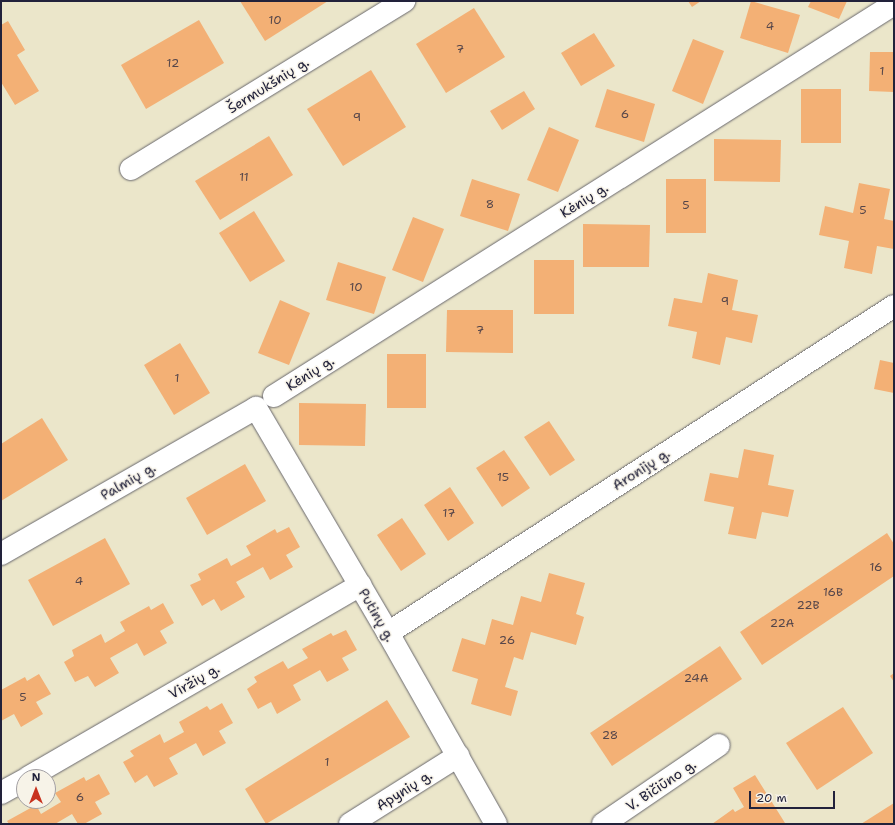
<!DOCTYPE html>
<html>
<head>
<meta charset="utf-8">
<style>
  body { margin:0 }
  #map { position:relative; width:895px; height:825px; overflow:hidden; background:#ebe6ca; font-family:"Shantell Sans",sans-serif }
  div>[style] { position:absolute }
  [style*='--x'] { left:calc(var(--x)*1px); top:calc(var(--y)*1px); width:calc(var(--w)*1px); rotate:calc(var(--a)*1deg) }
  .building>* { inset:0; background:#f3b075 }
  .roads { filter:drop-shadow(0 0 1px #68676d) drop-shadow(0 0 1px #68676d) }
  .minor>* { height:22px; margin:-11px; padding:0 11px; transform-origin:11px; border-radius:11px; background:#fff }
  span { translate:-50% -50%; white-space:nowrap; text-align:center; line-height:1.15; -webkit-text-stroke:3px #f7f3e8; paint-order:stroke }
  .number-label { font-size:12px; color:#56464a }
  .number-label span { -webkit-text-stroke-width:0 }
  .street-label { font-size:14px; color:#22223b }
  .frame { position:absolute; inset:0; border:2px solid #22223b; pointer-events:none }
  .north { position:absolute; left:16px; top:769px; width:40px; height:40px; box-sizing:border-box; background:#f7f3e8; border:1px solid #a29fa3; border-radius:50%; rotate:0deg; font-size:11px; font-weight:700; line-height:16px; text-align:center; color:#22223b }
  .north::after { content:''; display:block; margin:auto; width:14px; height:18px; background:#c8321e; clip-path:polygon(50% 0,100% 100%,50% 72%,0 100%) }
  .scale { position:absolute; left:749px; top:791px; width:86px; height:18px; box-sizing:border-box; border:2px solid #22223b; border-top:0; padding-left:5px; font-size:12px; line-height:14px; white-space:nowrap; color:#22223b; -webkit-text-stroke:3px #f7f3e8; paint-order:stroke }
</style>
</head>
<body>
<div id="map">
  <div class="building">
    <div style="clip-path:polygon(240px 1px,328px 1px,265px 41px)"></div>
    <div style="clip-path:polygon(688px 1px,701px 1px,692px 7px)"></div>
    <div style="clip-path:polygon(751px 1px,800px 15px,788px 53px,740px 38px)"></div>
    <div style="clip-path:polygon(811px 1px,847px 1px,839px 19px,808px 7px)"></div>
    <div style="clip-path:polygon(474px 8px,505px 57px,446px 93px,416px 44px)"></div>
    <div style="clip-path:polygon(199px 20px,224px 63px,146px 109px,121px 65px)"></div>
    <div style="clip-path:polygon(8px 21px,25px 50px,17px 55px,39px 91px,15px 105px,1px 82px,1px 25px)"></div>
    <div style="clip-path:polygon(594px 33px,615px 66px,581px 86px,561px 53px)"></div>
    <div style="clip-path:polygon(693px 39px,724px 51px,703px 104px,672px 91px)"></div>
    <div style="clip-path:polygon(870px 52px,894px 52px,894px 92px,869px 91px)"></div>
    <div style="clip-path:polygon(371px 70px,406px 127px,343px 166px,307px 109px)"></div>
    <div style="clip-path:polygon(607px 89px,655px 104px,644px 142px,595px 127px)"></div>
    <div style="clip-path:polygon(801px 89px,841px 89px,841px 143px,801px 143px)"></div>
    <div style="clip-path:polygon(524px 91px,535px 109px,502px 130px,490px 111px)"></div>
    <div style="clip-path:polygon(549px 127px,579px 140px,558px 192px,527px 180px)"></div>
    <div style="clip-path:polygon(269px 136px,293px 175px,220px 220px,195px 181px)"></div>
    <div style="clip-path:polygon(714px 139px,781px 140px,780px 182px,714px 181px)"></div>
    <div style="clip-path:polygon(472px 179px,520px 194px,508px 231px,460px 216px)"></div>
    <div style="clip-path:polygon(666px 179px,706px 179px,706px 233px,666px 233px)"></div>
    <div style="clip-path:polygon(859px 183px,890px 189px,884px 219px,894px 221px,894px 249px,877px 246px,872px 274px,844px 268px,849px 241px,819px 235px,825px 206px,853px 213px)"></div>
    <div style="clip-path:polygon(254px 211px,285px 261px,250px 282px,219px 233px)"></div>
    <div style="clip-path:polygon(413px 217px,444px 229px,423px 282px,392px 270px)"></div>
    <div style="clip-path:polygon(583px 224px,650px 225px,649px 267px,583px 267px)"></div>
    <div style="clip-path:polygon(534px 260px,574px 260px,574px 314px,534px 314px)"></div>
    <div style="clip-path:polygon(338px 262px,386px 277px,374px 314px,326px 300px)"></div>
    <div style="clip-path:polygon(708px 273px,738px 280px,732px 310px,758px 315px,752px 343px,726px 337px,720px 365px,692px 358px,697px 332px,668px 326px,674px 298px,702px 303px)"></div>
    <div style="clip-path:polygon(280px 300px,310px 313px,289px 365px,258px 353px)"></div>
    <div style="clip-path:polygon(447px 310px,513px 310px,513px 353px,446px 352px)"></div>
    <div style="clip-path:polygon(180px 343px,210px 393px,174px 415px,144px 365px)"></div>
    <div style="clip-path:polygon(387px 354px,426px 354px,426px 408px,387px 408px)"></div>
    <div style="clip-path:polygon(880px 360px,894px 363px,894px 393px,874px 389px)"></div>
    <div style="clip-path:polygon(299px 403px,366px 404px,365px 446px,299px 445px)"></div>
    <div style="clip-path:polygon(42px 418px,68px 460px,1px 501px,1px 444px)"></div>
    <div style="clip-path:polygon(549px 421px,575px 460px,550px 476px,524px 437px)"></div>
    <div style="clip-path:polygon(744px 449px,774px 455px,768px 485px,794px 490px,788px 517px,762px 512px,756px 539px,728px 534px,734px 507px,704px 501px,710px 473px,738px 478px)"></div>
    <div style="clip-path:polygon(504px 450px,530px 488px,502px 507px,476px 468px)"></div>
    <div style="clip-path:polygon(245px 464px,266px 501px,207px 535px,186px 498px)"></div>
    <div style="clip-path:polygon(450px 487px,474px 523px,448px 541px,424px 505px)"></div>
    <div style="clip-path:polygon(402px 518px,426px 554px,401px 571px,377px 535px)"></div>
    <div style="clip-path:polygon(289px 527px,300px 547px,286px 555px,293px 567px,270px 580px,263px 567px,236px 582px,245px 597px,221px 611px,214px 599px,202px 606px,190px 585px,201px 580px,198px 574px,227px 558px,231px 566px,251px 555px,246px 546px,275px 529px,277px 533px)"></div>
    <div style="clip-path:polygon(887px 533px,894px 544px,894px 576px,762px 665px,740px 632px)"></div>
    <div style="clip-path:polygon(105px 538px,130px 584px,53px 626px,28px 580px)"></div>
    <div style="clip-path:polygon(549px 573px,585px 583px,576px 614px,584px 617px,576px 645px,531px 632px,523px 660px,514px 657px,505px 687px,518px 691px,511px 716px,471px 704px,478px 679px,452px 671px,462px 638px,485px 645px,492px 619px,513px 625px,521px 596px,541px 602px)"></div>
    <div style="clip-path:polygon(163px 603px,174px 623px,160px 631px,167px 643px,144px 656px,137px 643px,110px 658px,119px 673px,95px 687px,88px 676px,75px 682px,64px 662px,74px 656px,72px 650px,101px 634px,105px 643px,125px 631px,120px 622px,149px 606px,151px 610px)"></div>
    <div style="clip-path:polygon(346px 630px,357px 650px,342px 658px,349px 670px,327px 682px,320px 670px,293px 685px,301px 700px,277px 714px,271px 702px,258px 709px,247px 689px,257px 682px,254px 677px,283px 661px,288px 669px,308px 658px,302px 649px,331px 633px,333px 636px)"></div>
    <div style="clip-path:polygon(720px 646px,742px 679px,612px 766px,590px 733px)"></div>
    <div style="clip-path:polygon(894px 673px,894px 682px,890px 676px)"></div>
    <div style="clip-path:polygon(39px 674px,51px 694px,36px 702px,43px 714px,21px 727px,14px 714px,1px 721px,1px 690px,25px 677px,27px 681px)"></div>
    <div style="clip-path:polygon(387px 700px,410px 737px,266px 824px,245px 789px)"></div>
    <div style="clip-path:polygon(222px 703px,233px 723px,219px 731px,226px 743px,203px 756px,196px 743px,169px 758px,178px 774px,154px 787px,147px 775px,135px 783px,123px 762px,134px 756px,130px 751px,160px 734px,164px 743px,184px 732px,179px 722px,207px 706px,210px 710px)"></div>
    <div style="clip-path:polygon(843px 707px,873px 753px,817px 790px,786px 743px)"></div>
    <div style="clip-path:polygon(99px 774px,110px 794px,95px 802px,102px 814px,84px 824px,78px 824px,72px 814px,55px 824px,9px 824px,7px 821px,36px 805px,41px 814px,61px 802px,55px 793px,84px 777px,86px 781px)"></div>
    <div style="clip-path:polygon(755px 775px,785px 823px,712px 824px,733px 809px,735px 812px,744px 807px,733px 788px)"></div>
    <div style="clip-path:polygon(894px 803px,894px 824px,861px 824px)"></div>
  </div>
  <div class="roads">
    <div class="minor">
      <div style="--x:131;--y:169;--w:321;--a:-31.6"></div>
      <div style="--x:274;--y:396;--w:734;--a:-32.3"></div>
      <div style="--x:1;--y:554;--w:294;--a:-29.8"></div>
      <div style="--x:256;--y:408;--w:261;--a:59.6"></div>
      <div style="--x:388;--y:633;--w:219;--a:60.5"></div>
      <div style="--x:388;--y:633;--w:602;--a:-32.87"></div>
      <div style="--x:29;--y:777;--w:383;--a:-30.1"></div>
      <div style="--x:1;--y:793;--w:26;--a:-29"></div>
      <div style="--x:350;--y:824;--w:128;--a:-32.2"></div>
      <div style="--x:603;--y:824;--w:140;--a:-34.3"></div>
    </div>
  </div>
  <div class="number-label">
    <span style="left:275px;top:21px">10</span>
    <span style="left:770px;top:27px">4</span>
    <span style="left:460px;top:50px">7</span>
    <span style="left:173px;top:64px">12</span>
    <span style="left:882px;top:72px">1</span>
    <span style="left:625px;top:115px">6</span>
    <span style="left:357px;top:118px">9</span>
    <span style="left:244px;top:178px">11</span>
    <span style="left:490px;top:205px">8</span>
    <span style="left:686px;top:206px">5</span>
    <span style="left:863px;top:211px">5</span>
    <span style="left:356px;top:288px">10</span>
    <span style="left:725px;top:302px">9</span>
    <span style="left:480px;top:331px">7</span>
    <span style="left:177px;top:379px">1</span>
    <span style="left:503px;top:478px">15</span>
    <span style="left:449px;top:514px">17</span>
    <span style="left:876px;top:568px">16</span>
    <span style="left:79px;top:582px">4</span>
    <span style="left:833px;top:593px">16B</span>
    <span style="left:808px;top:606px">22B</span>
    <span style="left:782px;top:624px">22A</span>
    <span style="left:507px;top:641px">26</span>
    <span style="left:696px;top:679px">24A</span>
    <span style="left:23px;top:698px">5</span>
    <span style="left:610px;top:736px">28</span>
    <span style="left:327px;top:763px">1</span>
    <span style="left:80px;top:798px">6</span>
  </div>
  <div class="street-label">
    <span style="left:268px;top:85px;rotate:-32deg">Šermukšnių g.</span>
    <span style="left:584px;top:200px;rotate:-32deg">Kėnių g.</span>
    <span style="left:310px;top:373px;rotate:-32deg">Kėnių g.</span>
    <span style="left:641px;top:469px;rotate:-33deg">Aronijų g.</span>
    <span style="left:128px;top:481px;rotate:-30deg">Palmių g.</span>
    <span style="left:377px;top:615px;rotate:60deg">Putinų g.</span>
    <span style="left:194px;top:681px;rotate:-30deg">Viržių g.</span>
    <span style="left:661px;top:785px;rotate:-34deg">V. Bičiūno g.</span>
    <span style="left:404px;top:790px;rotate:-32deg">Apynių g.</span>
  </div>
  <div class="frame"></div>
  <div class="north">N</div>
  <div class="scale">20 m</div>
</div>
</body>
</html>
